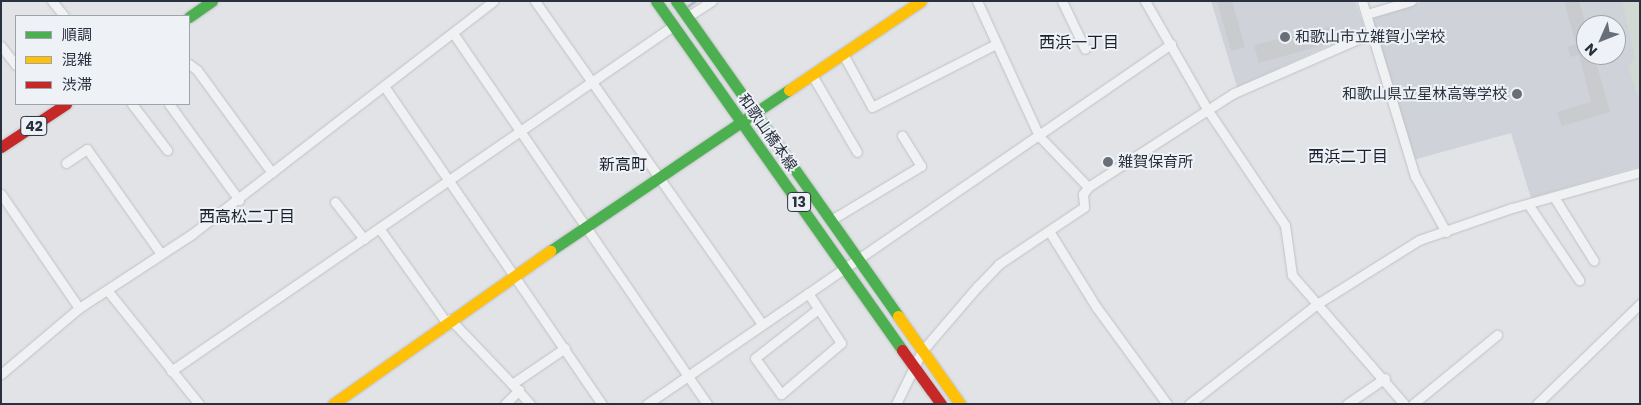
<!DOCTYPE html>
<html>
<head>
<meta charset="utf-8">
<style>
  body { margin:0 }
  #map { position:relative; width:1641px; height:405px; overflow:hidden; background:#e1e3e6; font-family:Poppins,"Noto Sans JP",sans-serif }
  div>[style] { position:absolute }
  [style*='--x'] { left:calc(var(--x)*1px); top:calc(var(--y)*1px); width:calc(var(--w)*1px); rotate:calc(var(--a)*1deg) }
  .built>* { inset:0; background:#cfd2d9 }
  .green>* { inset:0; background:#d1d9d2 }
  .stream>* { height:3px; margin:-1.5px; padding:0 1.5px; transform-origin:1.5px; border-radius:1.5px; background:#b1bfd0 }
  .building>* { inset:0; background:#c9cbce }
  .roads { filter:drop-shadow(0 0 1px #bfc1c4) drop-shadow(0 0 1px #bfc1c4) }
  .street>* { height:9px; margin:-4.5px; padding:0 4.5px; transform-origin:4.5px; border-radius:4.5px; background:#f0f1f3 }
  .fast>* { height:11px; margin:-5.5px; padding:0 5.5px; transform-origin:5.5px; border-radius:5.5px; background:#4caf50 }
  .slow>* { height:11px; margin:-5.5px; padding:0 5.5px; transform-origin:5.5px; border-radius:5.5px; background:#ffc107 }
  .jam>* { height:11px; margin:-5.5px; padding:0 5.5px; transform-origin:5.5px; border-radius:5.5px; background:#c62828 }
  .dots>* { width:14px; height:14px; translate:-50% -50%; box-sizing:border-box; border:2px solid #eef1f5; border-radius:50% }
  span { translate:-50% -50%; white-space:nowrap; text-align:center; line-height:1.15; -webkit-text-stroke:4px #eef1f5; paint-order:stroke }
  .shield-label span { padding:1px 4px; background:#eef1f5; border:1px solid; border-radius:4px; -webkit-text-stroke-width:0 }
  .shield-label { font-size:14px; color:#29303e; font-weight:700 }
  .poi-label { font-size:15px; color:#29303e }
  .left { translate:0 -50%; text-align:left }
  .right { translate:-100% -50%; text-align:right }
  .street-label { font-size:15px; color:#29303e }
  .neighbourhood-label { font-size:16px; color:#1b212f }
  .frame { position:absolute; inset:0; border:2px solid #29303e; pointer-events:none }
  .legend { position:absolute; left:15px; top:15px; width:175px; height:90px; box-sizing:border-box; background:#eef1f5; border:1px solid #9fa4ac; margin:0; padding:6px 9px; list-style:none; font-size:15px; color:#29303e }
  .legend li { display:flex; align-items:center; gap:10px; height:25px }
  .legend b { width:25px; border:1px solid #9fa4ac }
  .north { position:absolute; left:1576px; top:15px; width:50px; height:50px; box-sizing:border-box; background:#eef1f5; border:1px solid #9fa4ac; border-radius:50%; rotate:226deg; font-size:14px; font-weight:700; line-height:20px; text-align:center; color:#29303e }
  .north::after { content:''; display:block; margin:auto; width:18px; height:22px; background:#696f79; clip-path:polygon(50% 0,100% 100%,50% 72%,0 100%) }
</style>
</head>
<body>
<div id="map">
  <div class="built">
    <div style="clip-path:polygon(1211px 1px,1355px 1px,1365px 29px,1237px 87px)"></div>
    <div style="clip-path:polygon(evenodd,1425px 1px,1640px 1px,1640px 166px,1531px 198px,1511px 133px,1413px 160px,1373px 24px,1375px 15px,1425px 1px,1586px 25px,1616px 25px,1616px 55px,1586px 55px,1586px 25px)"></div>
  </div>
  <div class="green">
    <div style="clip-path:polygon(1622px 1px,1640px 1px,1640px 103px,1628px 66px,1635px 58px)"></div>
  </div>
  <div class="stream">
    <div style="--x:685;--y:8;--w:12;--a:-35"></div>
  </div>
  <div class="building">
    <div style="clip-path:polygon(1217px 1px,1232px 1px,1245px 47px,1231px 51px)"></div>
    <div style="clip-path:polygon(1564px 1px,1579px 1px,1586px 25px,1586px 55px,1594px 55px,1610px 112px,1562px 126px,1557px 112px,1591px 102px,1579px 55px,1570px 57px,1568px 47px,1576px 44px)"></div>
    <div style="clip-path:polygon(1332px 26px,1337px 41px,1259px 63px,1254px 45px)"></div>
  </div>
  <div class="roads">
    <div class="street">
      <div style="--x:52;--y:1;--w:19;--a:51"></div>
      <div style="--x:535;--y:1;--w:395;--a:54.9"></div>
      <div style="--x:977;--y:1;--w:149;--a:65.3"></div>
      <div style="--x:1039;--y:136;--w:71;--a:46.1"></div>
      <div style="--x:1062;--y:1;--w:53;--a:64.4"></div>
      <div style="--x:1145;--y:1;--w:125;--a:60.1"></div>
      <div style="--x:1207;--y:109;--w:140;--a:56.1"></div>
      <div style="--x:1285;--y:225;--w:50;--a:82"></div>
      <div style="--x:1292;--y:275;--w:171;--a:49"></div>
      <div style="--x:1362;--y:1;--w:183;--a:73.2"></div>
      <div style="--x:1415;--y:176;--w:64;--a:61"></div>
      <div style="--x:1367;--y:14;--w:46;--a:-16.5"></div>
      <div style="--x:687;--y:17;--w:30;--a:-33"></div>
      <div style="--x:453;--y:33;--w:450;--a:55.6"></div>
      <div style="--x:1;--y:46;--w:24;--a:52"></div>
      <div style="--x:843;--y:54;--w:60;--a:61.3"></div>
      <div style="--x:872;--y:107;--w:139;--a:-26.9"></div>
      <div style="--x:189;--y:64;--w:10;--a:37"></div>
      <div style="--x:197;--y:70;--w:127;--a:53.9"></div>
      <div style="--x:812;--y:75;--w:89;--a:59.7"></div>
      <div style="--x:384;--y:86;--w:386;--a:55.6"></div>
      <div style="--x:132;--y:104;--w:58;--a:52.7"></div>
      <div style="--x:169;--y:104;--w:119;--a:53.9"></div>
      <div style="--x:66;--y:163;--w:25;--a:-34"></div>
      <div style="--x:87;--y:149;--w:128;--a:54.8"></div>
      <div style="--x:1;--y:194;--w:138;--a:55.6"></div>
      <div style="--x:1554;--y:197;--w:75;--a:58"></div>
      <div style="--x:335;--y:202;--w:47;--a:51.9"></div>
      <div style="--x:1528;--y:204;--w:92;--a:56.1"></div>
      <div style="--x:831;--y:220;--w:105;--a:-31"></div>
      <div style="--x:921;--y:166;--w:36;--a:-122"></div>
      <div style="--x:379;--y:228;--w:115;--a:54.5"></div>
      <div style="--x:1049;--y:231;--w:91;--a:58.1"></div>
      <div style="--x:1097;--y:308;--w:119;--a:53.9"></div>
      <div style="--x:107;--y:290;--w:146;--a:51.1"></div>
      <div style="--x:808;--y:293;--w:60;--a:56.6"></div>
      <div style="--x:841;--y:343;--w:79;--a:139.6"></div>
      <div style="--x:781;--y:394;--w:44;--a:-125.8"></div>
      <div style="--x:755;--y:358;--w:80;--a:-37.9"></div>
      <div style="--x:450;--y:319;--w:90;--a:46.4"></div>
      <div style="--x:171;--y:371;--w:609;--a:-34.5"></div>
      <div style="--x:1;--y:374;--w:102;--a:-40.2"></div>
      <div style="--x:79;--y:308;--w:135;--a:-33.2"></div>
      <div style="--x:192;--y:234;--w:381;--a:-37.7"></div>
      <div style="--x:505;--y:404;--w:20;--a:-45"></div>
      <div style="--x:530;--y:404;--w:27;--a:-132"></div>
      <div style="--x:512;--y:384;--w:64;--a:-34.2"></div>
      <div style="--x:647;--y:404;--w:636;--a:-34.49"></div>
      <div style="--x:896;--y:404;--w:59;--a:-63.9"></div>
      <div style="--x:922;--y:351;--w:86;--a:-49.3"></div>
      <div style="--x:978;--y:286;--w:30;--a:-46"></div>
      <div style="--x:999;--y:264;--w:102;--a:-33.8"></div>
      <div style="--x:1084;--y:207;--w:13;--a:-94"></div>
      <div style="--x:1083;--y:194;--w:9;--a:-54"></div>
      <div style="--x:1088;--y:187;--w:174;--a:-32.8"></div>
      <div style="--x:1234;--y:93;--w:153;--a:-23.5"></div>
      <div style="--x:1189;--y:404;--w:162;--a:-38"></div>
      <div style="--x:1317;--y:304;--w:120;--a:-32.1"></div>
      <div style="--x:1419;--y:240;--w:98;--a:-19"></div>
      <div style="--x:1512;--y:208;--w:133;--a:-15.7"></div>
      <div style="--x:1347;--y:404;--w:46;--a:-34.4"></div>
      <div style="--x:1413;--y:404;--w:109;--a:-39.4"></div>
      <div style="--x:1537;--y:404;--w:144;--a:-44.2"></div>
    </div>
    <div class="fast">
      <div style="--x:656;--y:1;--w:427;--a:54.8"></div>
      <div style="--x:676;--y:1;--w:385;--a:54.8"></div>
      <div style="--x:189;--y:17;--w:28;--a:-35"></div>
      <div style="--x:550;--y:251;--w:288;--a:-34"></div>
    </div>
    <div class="slow">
      <div style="--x:789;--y:90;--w:159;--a:-34"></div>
      <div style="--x:898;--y:316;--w:108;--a:54.8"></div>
      <div style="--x:333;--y:404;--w:266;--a:-35.2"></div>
    </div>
    <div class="jam">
      <div style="--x:1;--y:147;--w:78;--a:-33.5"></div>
      <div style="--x:902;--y:350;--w:67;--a:54.2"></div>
    </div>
  </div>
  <div class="dots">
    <div style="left:1285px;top:37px;background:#696f79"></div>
    <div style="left:1517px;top:94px;background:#696f79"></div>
    <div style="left:1108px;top:162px;background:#696f79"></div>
  </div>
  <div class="shield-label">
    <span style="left:34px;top:126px">42</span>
    <span style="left:799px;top:202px">13</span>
  </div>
  <div class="poi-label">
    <span class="left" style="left:1295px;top:37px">和歌山市立雑賀小学校</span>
    <span class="right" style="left:1507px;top:94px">和歌山県立星林高等学校</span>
    <span class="left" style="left:1118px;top:162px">雑賀保育所</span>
  </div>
  <div class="street-label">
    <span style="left:768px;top:132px;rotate:55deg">和歌山橋本線</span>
  </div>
  <div class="neighbourhood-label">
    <span style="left:1079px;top:43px">西浜一丁目</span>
    <span style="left:1348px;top:157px">西浜二丁目</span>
    <span style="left:623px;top:165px">新高町</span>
    <span style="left:247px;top:217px">西高松二丁目</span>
  </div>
  <div class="frame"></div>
  <ul class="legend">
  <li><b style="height:6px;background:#4caf50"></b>順調</li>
  <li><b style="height:6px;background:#ffc107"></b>混雑</li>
  <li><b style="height:6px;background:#c62828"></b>渋滞</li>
  </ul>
  <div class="north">N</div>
</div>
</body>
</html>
